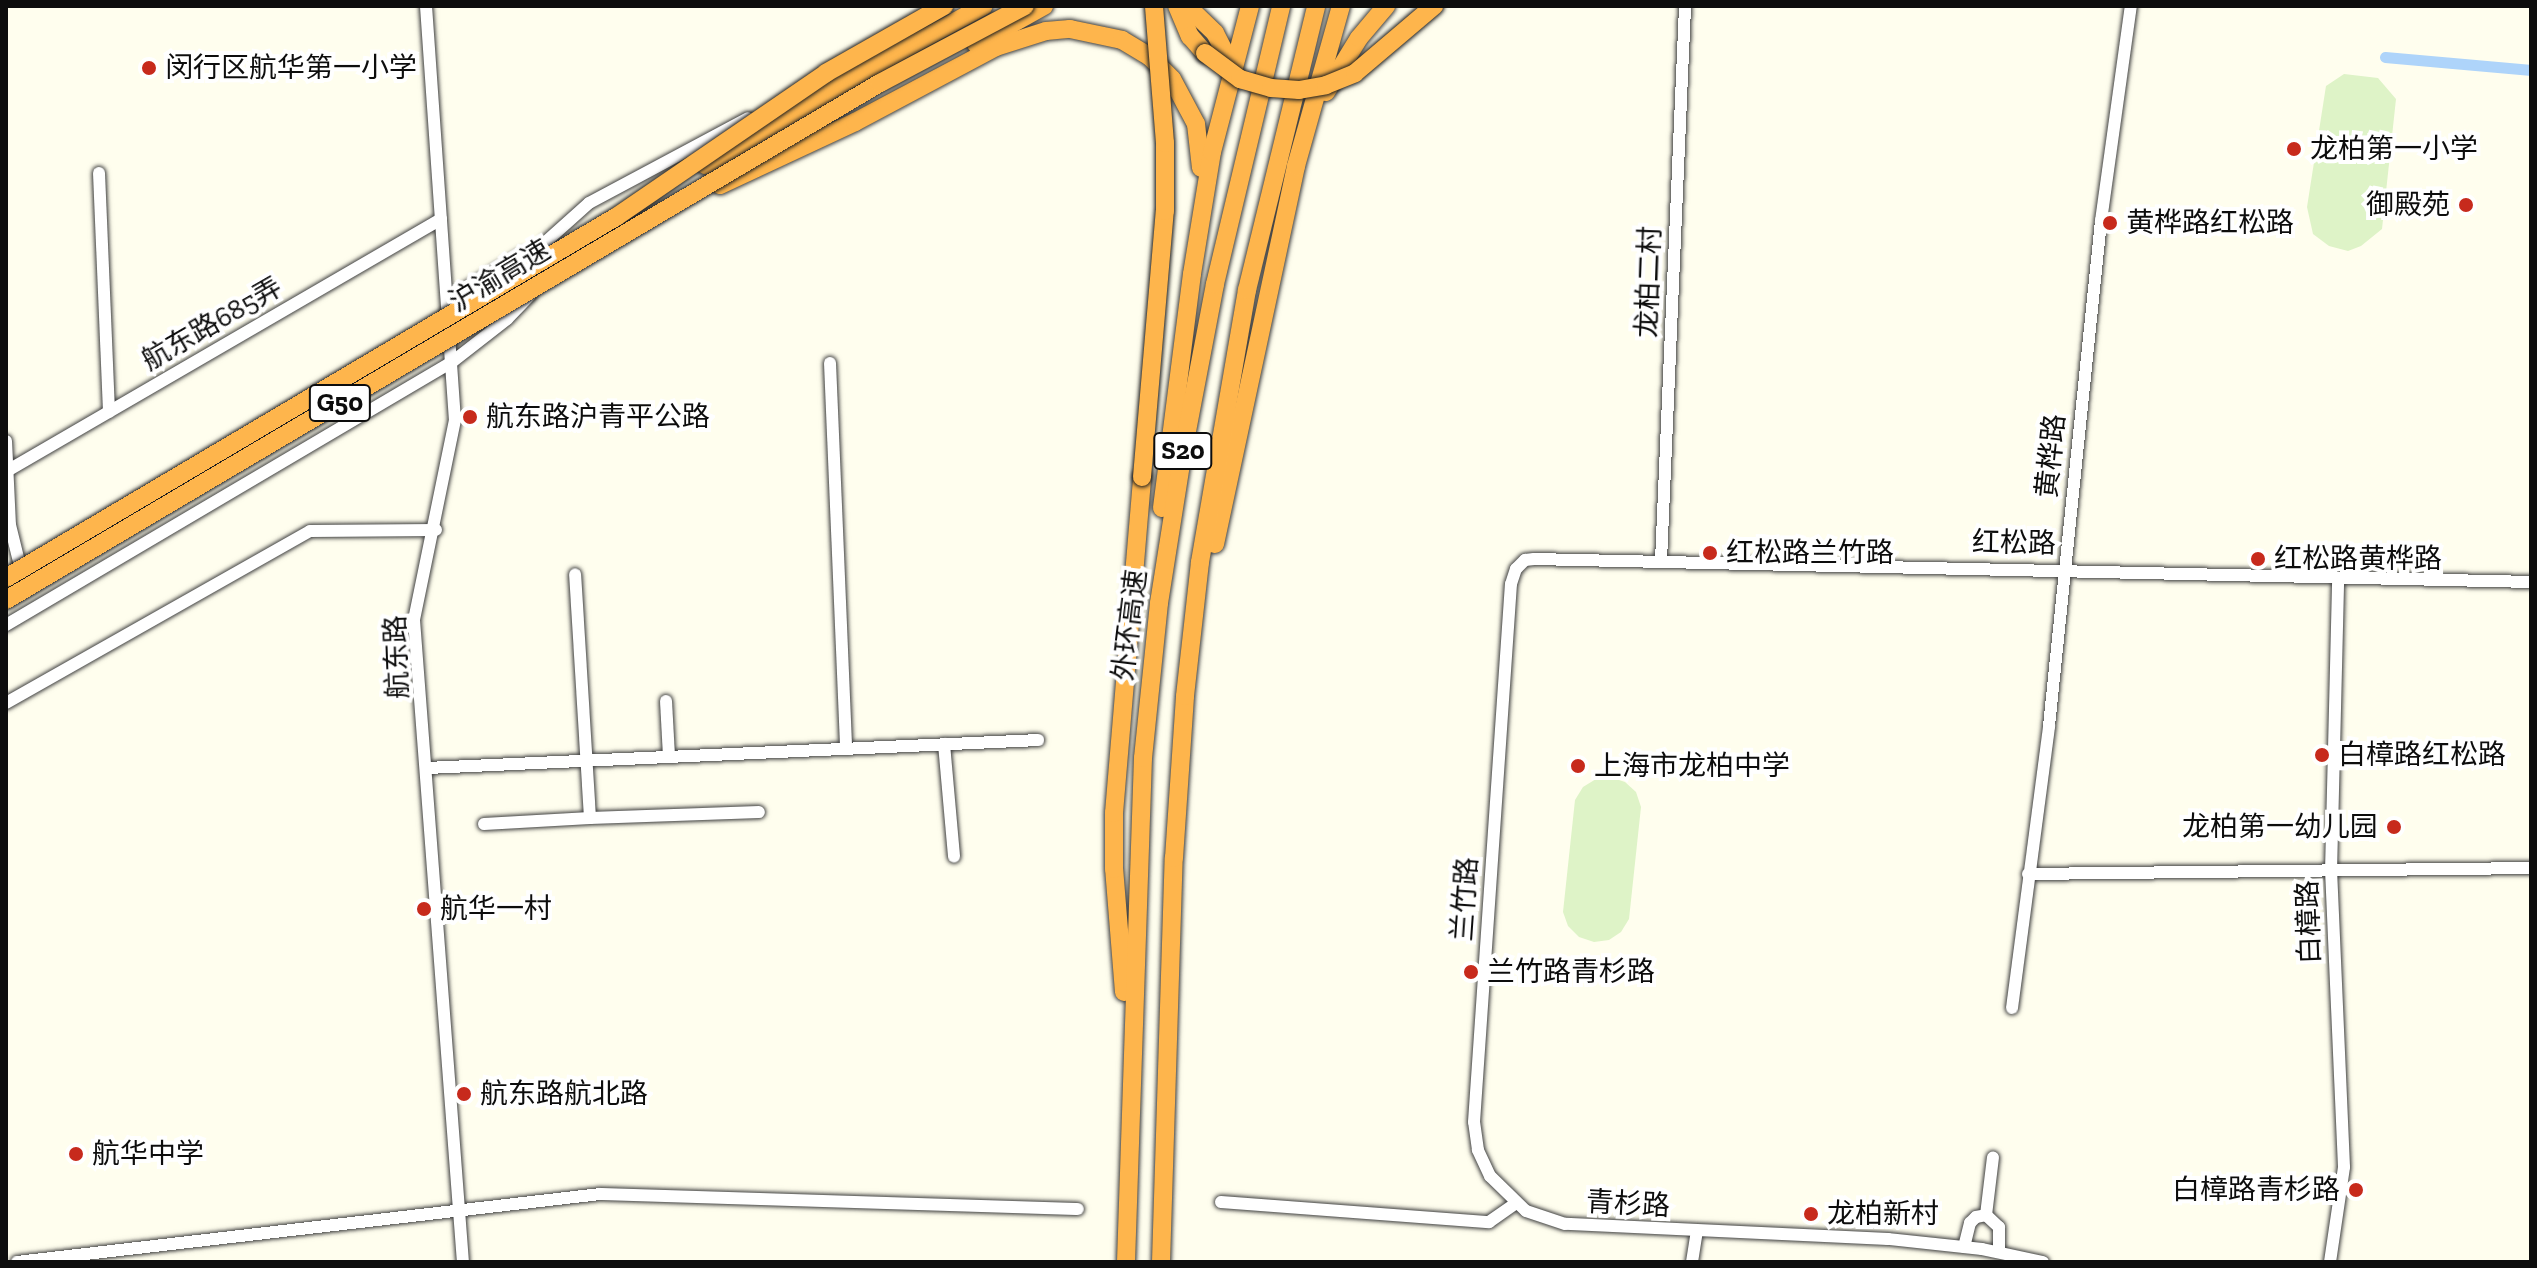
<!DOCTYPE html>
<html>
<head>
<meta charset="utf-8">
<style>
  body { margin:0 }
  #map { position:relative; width:2537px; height:1268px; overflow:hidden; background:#fffeee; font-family:"Zilla Slab","Noto Sans SC",serif }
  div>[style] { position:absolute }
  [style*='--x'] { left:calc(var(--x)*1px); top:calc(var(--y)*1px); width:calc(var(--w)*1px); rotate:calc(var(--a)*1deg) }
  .pitch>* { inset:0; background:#def3c7 }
  .canal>* { height:11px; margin:-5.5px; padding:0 5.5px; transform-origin:5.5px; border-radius:5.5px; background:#aed4fa }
  .roads { filter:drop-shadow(0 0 2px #404040) drop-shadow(0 0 2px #404040) }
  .minor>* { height:12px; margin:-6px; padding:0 6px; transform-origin:6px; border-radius:6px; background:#fff }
  .highway>* { height:18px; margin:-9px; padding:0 9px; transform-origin:9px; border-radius:9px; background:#feb54c }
  .bridges { filter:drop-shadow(0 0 2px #1e1e1e) drop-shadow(0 0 2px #1e1e1e) }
  .highway-bridge>* { height:18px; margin:-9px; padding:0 9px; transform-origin:9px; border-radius:9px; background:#feb54c }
  .dots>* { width:22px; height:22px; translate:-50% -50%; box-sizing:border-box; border:4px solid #fff; border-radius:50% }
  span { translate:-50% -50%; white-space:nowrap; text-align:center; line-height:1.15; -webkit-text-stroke:8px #fff; paint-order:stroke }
  .shield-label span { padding:2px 6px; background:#fff; border:2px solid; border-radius:6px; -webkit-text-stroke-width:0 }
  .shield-label { font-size:26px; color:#0d0d0d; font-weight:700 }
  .poi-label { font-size:28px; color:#0d0d0d }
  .left { translate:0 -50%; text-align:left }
  .right { translate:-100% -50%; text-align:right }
  .street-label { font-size:28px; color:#0d0d0d }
  .frame { position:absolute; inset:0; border:8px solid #0d0d0d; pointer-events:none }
</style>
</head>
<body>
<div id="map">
  <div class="pitch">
    <div style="clip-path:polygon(2344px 74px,2378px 78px,2396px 99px,2382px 229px,2361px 246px,2348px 251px,2329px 246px,2313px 234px,2307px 207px,2326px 86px)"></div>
    <div style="clip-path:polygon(1610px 777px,1625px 782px,1636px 792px,1641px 807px,1629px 919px,1621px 932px,1609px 940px,1594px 942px,1579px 937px,1568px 926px,1563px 912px,1575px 800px,1583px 787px,1596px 779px)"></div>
  </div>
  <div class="canal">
    <div style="--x:2385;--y:57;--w:147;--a:5.1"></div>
  </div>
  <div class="roads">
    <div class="minor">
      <div style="--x:426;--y:6;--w:415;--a:86"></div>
      <div style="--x:455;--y:420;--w:204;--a:101.6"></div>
      <div style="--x:414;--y:620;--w:644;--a:85.64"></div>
      <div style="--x:99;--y:173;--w:239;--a:87.6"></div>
      <div style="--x:511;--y:273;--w:105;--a:-41.9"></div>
      <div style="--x:589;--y:203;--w:180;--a:-28.1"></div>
      <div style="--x:447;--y:300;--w:89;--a:-31.2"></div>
      <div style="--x:830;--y:363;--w:386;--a:87.6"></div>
      <div style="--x:6;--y:441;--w:84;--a:87.3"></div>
      <div style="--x:10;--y:525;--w:50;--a:76.2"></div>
      <div style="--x:7;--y:471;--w:502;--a:-30.14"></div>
      <div style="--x:1661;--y:561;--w:556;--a:-87.52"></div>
      <div style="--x:6;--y:625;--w:518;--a:-30.53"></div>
      <div style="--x:452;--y:362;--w:70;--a:-38"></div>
      <div style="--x:507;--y:319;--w:33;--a:-46"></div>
      <div style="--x:666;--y:701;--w:56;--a:86.9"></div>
      <div style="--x:6;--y:703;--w:349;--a:-29.5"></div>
      <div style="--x:310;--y:531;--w:126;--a:-0.5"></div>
      <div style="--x:944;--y:744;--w:113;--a:84.9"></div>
      <div style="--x:427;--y:768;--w:612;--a:-2.62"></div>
      <div style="--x:590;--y:818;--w:169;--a:-2"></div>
      <div style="--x:484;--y:824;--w:106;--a:-3.2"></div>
      <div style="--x:590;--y:818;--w:244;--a:-93.5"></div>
      <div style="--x:2028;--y:874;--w:503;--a:-0.68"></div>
      <div style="--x:2012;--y:1008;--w:284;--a:-82.5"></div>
      <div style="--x:2049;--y:726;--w:508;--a:-84.12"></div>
      <div style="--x:2101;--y:221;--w:217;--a:-82.1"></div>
      <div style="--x:1221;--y:1202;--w:269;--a:4.3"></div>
      <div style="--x:1489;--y:1222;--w:33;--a:-35"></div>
      <div style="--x:1986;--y:1215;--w:58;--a:-83.1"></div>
      <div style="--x:1964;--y:1247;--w:25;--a:-76"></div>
      <div style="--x:1970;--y:1223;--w:8;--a:-45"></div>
      <div style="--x:1976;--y:1217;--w:10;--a:-11"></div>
      <div style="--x:1986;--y:1215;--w:18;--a:43"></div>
      <div style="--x:1999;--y:1227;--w:25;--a:90"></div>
      <div style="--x:17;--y:1262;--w:587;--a:-6.65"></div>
      <div style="--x:600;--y:1194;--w:478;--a:1.8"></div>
      <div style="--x:1692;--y:1262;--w:30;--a:-81"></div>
      <div style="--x:2043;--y:1262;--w:62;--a:-168"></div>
      <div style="--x:1982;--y:1249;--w:95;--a:-173.9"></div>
      <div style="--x:1888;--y:1239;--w:323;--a:-177.3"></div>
      <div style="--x:1565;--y:1224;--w:41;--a:-161.6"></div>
      <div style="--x:1526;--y:1211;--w:50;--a:-135.8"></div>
      <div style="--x:1490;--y:1176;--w:29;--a:-115"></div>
      <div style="--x:1478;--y:1150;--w:28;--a:-98"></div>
      <div style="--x:1474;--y:1122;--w:539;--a:-86.07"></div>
      <div style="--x:1511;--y:584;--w:16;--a:-72"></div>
      <div style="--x:1516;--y:569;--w:13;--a:-45"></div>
      <div style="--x:1525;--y:560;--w:9;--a:-6"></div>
      <div style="--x:1534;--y:559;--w:997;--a:1.32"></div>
      <div style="--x:2330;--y:1262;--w:96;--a:-81.6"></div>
      <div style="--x:2344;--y:1167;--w:295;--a:-92.5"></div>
      <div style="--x:2331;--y:872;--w:293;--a:-88.6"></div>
    </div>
    <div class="highway">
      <div style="--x:1177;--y:6;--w:33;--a:67"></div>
      <div style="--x:1190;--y:36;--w:23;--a:49"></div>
      <div style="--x:1187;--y:6;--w:39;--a:44"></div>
      <div style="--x:1215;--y:33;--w:37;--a:63"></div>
      <div style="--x:976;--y:44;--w:78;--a:-29.2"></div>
      <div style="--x:1326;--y:92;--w:63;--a:-58.6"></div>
      <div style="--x:1359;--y:38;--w:42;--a:-49.8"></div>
      <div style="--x:705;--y:165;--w:193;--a:-30.6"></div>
      <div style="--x:871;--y:67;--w:128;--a:-28.4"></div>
      <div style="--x:720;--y:185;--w:149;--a:-25"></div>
      <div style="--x:855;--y:122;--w:160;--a:-28"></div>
      <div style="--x:996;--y:47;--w:52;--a:-17.7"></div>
      <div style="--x:1046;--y:31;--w:24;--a:-5"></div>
      <div style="--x:1070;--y:29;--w:53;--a:11.9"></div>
      <div style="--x:1122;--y:40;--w:33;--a:31"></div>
      <div style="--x:1150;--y:57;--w:31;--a:45"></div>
      <div style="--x:1172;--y:79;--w:51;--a:61.9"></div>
      <div style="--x:1196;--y:124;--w:44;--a:83.5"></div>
      <div style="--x:1162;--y:508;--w:236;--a:-82.7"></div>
      <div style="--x:1192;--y:274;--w:124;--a:-80.7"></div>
      <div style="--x:1212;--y:152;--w:151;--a:-75.4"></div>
      <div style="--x:1215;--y:544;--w:387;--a:-77.9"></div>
      <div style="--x:1296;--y:166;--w:166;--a:-74.3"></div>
      <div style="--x:1124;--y:992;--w:123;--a:-94.6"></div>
      <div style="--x:1114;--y:869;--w:56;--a:-90"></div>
      <div style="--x:1114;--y:813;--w:337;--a:-85.2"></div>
      <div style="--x:1126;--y:1262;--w:504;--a:-88.07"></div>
      <div style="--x:1143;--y:758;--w:156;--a:-84.1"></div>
      <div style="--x:1159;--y:603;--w:153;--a:-81"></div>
      <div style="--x:1183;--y:452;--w:171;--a:-79.2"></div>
      <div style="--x:1215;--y:284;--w:286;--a:-76.6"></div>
      <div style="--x:1161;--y:1262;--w:404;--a:-88.2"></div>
      <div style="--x:1174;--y:858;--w:162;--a:-86.1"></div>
      <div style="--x:1185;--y:696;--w:135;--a:-83.6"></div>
      <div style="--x:1200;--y:562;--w:276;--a:-80.2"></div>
      <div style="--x:1247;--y:290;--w:292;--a:-76.3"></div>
    </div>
  </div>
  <div class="bridges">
    <div class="highway-bridge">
      <div style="--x:1205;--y:53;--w:44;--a:36.6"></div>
      <div style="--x:1240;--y:79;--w:32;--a:16"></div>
      <div style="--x:1271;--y:88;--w:28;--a:4"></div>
      <div style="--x:1299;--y:90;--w:27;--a:-10"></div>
      <div style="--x:1326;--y:85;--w:31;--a:-22"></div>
      <div style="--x:1355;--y:73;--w:104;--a:-40.3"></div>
      <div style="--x:1142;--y:477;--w:267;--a:-85.1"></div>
      <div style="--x:1165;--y:211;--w:68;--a:-90"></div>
      <div style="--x:1165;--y:143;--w:137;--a:-94.6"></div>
      <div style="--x:6;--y:578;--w:709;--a:-30.62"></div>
      <div style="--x:616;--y:217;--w:255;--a:-34.4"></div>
      <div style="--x:826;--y:73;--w:136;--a:-29.6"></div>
      <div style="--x:6;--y:600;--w:1015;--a:-30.61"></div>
      <div style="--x:880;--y:83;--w:164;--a:-28"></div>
    </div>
  </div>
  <div class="dots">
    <div style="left:149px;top:68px;background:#c72a1c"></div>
    <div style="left:2294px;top:149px;background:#c72a1c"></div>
    <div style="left:2466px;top:205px;background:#c72a1c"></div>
    <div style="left:2110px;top:223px;background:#c72a1c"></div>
    <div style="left:470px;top:417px;background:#c72a1c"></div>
    <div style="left:1710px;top:553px;background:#c72a1c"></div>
    <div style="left:2258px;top:559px;background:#c72a1c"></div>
    <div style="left:2322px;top:755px;background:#c72a1c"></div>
    <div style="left:1578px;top:766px;background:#c72a1c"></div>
    <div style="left:2394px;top:827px;background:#c72a1c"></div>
    <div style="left:424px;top:909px;background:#c72a1c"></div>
    <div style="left:1471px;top:972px;background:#c72a1c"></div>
    <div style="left:464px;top:1094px;background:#c72a1c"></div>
    <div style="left:76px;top:1154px;background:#c72a1c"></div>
    <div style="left:2356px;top:1190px;background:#c72a1c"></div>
    <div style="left:1811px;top:1214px;background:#c72a1c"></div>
  </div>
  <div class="shield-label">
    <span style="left:340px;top:403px">G50</span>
    <span style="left:1183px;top:451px">S20</span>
  </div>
  <div class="poi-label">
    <span class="left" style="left:165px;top:68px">闵行区航华第一小学</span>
    <span class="left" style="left:2310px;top:149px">龙柏第一小学</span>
    <span class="right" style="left:2450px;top:205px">御殿苑</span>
    <span class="left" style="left:2126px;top:223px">黄桦路红松路</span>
    <span class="left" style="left:486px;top:417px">航东路沪青平公路</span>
    <span class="left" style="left:1726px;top:553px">红松路兰竹路</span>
    <span class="left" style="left:2274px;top:559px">红松路黄桦路</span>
    <span class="left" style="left:2338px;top:755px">白樟路红松路</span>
    <span class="left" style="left:1594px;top:766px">上海市龙柏中学</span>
    <span class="right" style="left:2378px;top:827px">龙柏第一幼儿园</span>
    <span class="left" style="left:440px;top:909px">航华一村</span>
    <span class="left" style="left:1487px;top:972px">兰竹路青杉路</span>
    <span class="left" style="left:480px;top:1094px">航东路航北路</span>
    <span class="left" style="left:92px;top:1154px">航华中学</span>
    <span class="right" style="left:2340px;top:1190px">白樟路青杉路</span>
    <span class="left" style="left:1827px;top:1214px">龙柏新村</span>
  </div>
  <div class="street-label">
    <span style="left:500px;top:276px;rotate:-31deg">沪渝高速</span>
    <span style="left:1649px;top:282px;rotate:-88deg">龙柏二村</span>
    <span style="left:212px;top:324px;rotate:-30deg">航东路685弄</span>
    <span style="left:2051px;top:456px;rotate:-84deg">黄桦路</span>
    <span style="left:2014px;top:543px;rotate:1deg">红松路</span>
    <span style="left:1130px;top:625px;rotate:-83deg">外环高速</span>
    <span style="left:397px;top:657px;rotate:-92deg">航东路</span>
    <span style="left:1465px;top:899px;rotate:-86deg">兰竹路</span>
    <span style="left:2309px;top:922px;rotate:-92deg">白樟路</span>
    <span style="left:1628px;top:1204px;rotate:3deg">青杉路</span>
  </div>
  <div class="frame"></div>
</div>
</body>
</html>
